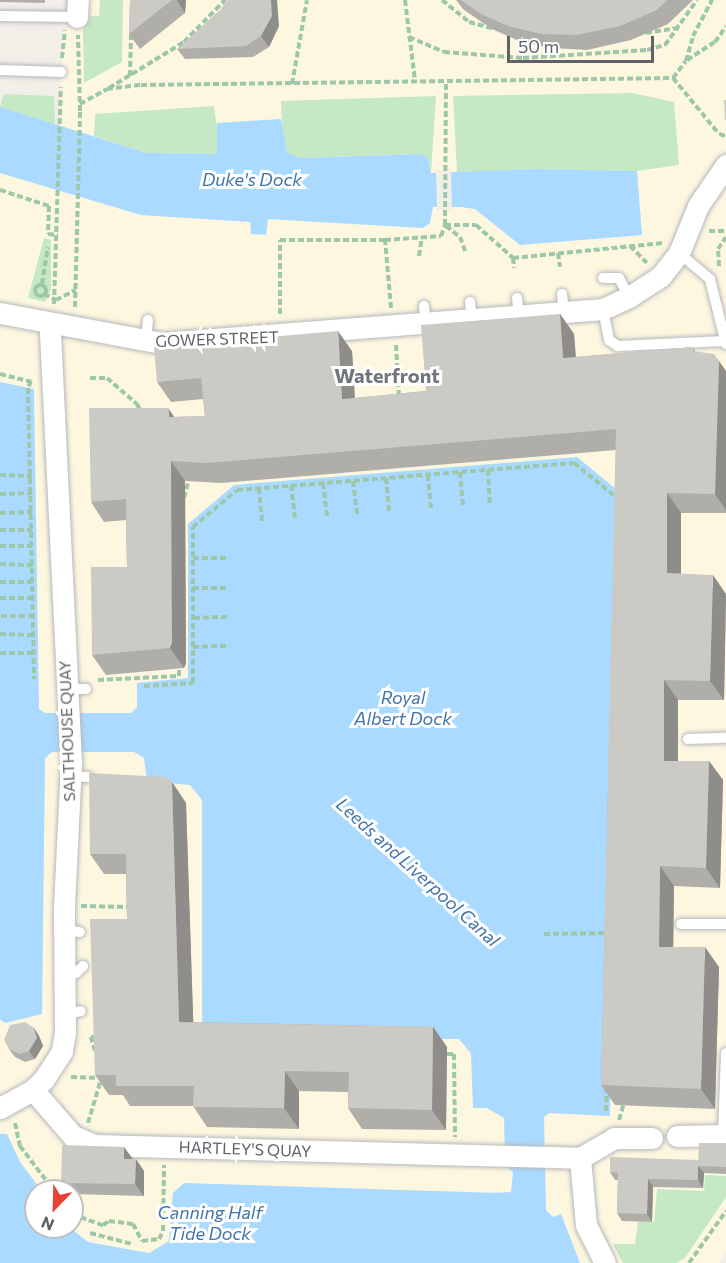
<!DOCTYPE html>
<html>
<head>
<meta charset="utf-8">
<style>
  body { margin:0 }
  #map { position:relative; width:726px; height:1263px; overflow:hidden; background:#f1efe8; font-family:Commissioner,sans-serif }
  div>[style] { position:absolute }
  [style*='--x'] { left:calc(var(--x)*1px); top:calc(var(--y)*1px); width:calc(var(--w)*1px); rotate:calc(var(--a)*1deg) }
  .commercial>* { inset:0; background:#fef7e0 }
  .green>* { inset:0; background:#c5e8c5 }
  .water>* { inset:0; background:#aadaff }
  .pier>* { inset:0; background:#f1efe8 }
  .path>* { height:4px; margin-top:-2px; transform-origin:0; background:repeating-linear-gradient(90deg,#9cc7a9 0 6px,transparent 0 9px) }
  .path>.ring { margin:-2px; padding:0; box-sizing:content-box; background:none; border:4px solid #9cc7a9; border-radius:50% }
  .roads { filter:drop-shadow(0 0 2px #b5b8bc) drop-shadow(0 0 2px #b5b8bc) }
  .lane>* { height:10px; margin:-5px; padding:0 5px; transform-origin:5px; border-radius:5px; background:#fff }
  .street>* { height:21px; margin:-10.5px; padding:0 10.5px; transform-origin:10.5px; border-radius:10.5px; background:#fff }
  .wall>* { inset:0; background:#afaea9 }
  .shaded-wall>* { inset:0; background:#8f8d8a }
  .building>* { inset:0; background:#cccac5 }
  span { translate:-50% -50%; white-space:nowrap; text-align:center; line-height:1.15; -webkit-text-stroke:6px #fff; paint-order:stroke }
  .street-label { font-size:16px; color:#5f6368 }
  .water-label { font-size:18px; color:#4174aa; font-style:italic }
  .quarter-label { font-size:20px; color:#70757a; font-weight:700 }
  .north { position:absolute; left:24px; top:1179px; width:60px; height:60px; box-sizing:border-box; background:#fff; border:2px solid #bfc1c3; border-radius:50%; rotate:203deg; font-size:16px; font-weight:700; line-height:24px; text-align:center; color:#5f6368 }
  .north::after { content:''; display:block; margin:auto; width:21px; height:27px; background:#ea4335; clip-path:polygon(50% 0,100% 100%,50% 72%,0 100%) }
  .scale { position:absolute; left:507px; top:36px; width:147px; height:27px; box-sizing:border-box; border:3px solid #5f6368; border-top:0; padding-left:8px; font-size:18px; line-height:21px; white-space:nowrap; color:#5f6368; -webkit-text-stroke:4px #fff; paint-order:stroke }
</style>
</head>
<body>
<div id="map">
  <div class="commercial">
    <div style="clip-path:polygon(78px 0,726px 0,726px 1252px,719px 1263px,580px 1263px,561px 1214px,553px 1217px,546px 1210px,544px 1117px,549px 1113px,609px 1116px,189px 665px,188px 678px,137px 683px,137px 707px,131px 713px,45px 713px,39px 709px,28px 388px,0 382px,0 173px,141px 215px,250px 222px,251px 233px,267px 219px,423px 228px,433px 207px,461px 207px,475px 209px,520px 245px,642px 235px,637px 172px,431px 173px,107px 140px,60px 126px,63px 32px,77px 17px)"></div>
    <div style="clip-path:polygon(52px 752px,134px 752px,144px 758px,147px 781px,190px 785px,202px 800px,202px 1029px,215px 1038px,459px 1039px,471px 1057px,473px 1108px,487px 1108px,505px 1118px,505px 1164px,513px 1173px,511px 1192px,339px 1190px,184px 1183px,173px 1193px,171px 1232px,162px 1248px,149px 1253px,113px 1248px,88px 1242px,76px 1234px,69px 1227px,72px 1191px,42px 1191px,20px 1162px,7px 1134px,0 1134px,0 1019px,6px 1023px,42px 1014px,45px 758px)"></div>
  </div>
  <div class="green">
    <div style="clip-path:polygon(100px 0,123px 0,122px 62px,84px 83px,83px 30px,91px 16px,99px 16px)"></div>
    <div style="clip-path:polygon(632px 93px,674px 102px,679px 165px,637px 171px,537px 169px,457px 173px,453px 96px)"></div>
    <div style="clip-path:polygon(4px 94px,54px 96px,55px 125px,0 107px)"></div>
    <div style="clip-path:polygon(436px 96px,431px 173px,428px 158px,422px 154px,301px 158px,287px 154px,283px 143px,281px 101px)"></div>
    <div style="clip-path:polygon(214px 106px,220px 149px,217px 154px,147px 153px,94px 136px,95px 114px)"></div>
    <div style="clip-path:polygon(44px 238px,51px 240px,51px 290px,45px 302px,28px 298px)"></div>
    <div style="clip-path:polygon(705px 1175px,726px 1176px,726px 1197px,685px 1258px,677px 1263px,623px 1263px,613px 1244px,635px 1244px,638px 1222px,654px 1222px,657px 1189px,704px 1191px)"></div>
  </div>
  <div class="water">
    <div style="clip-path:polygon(0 107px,147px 153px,217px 154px,217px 123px,281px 119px,287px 153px,301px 158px,422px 154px,428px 158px,431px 173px,537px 169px,637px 171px,642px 235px,520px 245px,475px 209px,461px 207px,433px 207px,430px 223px,423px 228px,268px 219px,266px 235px,251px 234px,250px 222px,141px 215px,0 173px)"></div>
    <div style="clip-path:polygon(0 382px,34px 389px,39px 709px,45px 713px,131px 713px,137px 707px,137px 683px,188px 678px,188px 524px,234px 485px,577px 457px,623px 495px,610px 1116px,549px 1113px,544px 1117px,546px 1210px,553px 1217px,561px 1214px,580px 1263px,0 1263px,0 1134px,7px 1134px,20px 1162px,42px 1191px,36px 1191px,36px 1227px,69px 1227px,88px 1242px,149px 1253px,169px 1241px,173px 1193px,184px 1183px,496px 1193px,511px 1192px,513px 1173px,505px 1164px,504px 1118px,487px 1108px,473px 1108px,471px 1053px,459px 1039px,215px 1038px,202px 1029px,202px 800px,190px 785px,147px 781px,144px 758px,134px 752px,52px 752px,45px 758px,42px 1014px,5px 1023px,0 1019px)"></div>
  </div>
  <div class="pier">
    <div style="clip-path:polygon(436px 170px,451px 170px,452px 210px,437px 210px)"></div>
  </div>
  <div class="path">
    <div style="--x:405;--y:0;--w:81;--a:82.9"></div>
    <div style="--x:442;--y:0;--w:35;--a:39"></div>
    <div style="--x:469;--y:22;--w:24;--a:15"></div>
    <div style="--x:646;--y:33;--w:33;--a:-9"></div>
    <div style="--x:409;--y:37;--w:38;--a:23"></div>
    <div style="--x:444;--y:52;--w:79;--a:4.3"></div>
    <div style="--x:523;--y:58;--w:124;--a:-3.7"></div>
    <div style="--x:647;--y:50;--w:19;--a:-16"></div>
    <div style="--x:665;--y:45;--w:55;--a:-54.6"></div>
    <div style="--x:62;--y:58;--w:28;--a:-84"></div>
    <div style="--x:687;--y:60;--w:33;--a:-33"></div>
    <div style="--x:715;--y:42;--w:19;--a:-55"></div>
    <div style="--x:130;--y:76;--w:42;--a:-88.6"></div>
    <div style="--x:673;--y:78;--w:21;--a:-53"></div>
    <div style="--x:686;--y:61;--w:26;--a:-74"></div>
    <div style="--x:693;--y:36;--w:41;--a:-62.2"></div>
    <div style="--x:292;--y:84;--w:85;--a:-79.9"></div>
    <div style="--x:109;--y:88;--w:88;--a:-31.5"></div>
    <div style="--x:184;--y:42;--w:59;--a:-45.7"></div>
    <div style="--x:80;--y:104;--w:31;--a:-29"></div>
    <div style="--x:107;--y:89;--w:34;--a:-7"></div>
    <div style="--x:141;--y:85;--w:532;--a:-0.75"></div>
    <div style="--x:673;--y:78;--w:72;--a:50.6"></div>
    <div style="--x:719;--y:134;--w:7;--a:16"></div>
    <div style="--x:0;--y:190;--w:52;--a:18.1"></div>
    <div style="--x:49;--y:206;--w:28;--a:92"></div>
    <div style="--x:48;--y:234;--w:10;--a:6"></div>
    <div style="--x:445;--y:225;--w:31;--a:0"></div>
    <div style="--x:476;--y:225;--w:50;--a:41.7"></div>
    <div style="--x:513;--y:258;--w:151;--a:-5.7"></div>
    <div style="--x:446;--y:226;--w:18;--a:38"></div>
    <div style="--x:460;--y:237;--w:15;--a:70"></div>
    <div style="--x:709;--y:231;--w:17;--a:0"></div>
    <div style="--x:630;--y:246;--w:25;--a:45"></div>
    <div style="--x:558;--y:253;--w:14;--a:82"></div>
    <div style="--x:419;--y:256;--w:19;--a:-81"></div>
    <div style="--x:513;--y:258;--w:10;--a:84"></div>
    <div style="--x:719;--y:266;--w:17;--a:-93"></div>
    <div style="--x:718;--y:249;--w:14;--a:-56"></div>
    <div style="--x:42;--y:284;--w:37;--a:-81"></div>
    <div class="ring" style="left:34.5px;top:284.5px;width:7px;height:7px"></div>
    <div style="--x:44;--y:294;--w:13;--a:27"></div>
    <div style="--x:56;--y:300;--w:22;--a:-27"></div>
    <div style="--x:54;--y:304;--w:217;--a:-88.2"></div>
    <div style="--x:75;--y:307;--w:196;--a:-88.5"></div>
    <div style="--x:80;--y:111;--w:76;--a:-91.5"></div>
    <div style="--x:391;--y:308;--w:68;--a:-95"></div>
    <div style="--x:385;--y:240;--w:56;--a:-4.1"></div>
    <div style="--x:441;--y:236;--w:12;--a:-70"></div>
    <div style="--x:445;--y:225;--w:144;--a:-89.6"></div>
    <div style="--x:280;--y:314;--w:74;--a:-90"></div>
    <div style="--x:280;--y:240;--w:105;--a:0"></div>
    <div style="--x:396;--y:345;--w:52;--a:86.7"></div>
    <div style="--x:0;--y:374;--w:32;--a:14"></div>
    <div style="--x:90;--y:378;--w:17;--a:0"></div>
    <div style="--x:107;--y:378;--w:40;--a:41"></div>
    <div style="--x:137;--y:404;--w:9;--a:63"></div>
    <div style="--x:31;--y:381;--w:8;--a:113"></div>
    <div style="--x:28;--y:388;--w:291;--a:88.8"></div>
    <div style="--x:488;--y:470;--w:34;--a:87"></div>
    <div style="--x:460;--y:472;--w:34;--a:85"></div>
    <div style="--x:0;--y:475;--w:32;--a:2"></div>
    <div style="--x:428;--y:475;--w:34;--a:85"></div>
    <div style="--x:386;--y:478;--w:34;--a:85"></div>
    <div style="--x:353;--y:481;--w:34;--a:83"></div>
    <div style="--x:323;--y:483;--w:34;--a:83"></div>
    <div style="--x:291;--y:485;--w:33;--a:83"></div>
    <div style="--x:259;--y:488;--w:34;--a:85"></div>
    <div style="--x:0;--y:494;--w:32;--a:-2"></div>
    <div style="--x:184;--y:498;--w:20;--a:-75"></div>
    <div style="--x:0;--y:513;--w:32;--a:-2"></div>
    <div style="--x:0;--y:530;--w:32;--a:0"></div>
    <div style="--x:0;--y:546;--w:32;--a:0"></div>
    <div style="--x:193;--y:558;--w:35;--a:0"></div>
    <div style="--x:0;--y:564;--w:33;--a:2"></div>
    <div style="--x:0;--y:582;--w:33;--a:0"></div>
    <div style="--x:193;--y:588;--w:36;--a:0"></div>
    <div style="--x:0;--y:598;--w:33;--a:0"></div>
    <div style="--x:1;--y:616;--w:32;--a:0"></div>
    <div style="--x:194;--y:618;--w:35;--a:-2"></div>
    <div style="--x:0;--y:634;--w:34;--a:2"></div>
    <div style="--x:193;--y:647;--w:36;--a:-2"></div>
    <div style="--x:0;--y:653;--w:34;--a:0"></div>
    <div style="--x:98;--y:680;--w:81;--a:-2.8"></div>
    <div style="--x:179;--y:676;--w:13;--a:-90"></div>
    <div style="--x:144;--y:686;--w:49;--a:-3.5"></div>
    <div style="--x:193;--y:683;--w:156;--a:-90"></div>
    <div style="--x:193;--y:527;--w:57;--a:-40.1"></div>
    <div style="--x:237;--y:490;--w:338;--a:-4.6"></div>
    <div style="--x:574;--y:463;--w:55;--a:39.1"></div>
    <div style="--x:81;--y:906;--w:50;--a:1.1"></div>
    <div style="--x:544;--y:934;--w:65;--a:-0.9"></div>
    <div style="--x:95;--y:1051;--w:15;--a:-106"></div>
    <div style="--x:91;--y:1037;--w:5;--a:0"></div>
    <div style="--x:447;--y:1054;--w:7;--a:0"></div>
    <div style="--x:454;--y:1054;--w:83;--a:89.3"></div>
    <div style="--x:71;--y:1077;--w:29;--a:2"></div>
    <div style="--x:606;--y:1111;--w:23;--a:-88"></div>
    <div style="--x:619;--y:1120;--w:19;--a:-74"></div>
    <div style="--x:15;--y:1123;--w:24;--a:78"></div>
    <div style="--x:20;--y:1146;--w:56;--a:52.9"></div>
    <div style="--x:88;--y:1123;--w:46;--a:-73.5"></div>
    <div style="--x:72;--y:1214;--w:33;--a:20"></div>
    <div style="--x:103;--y:1225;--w:7;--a:-34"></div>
    <div style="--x:109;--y:1221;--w:24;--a:7"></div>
    <div style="--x:133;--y:1224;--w:19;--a:62"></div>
    <div style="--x:142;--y:1241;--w:17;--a:-7"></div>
    <div style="--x:159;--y:1239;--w:9;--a:-63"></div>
    <div style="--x:163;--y:1231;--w:66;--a:-89.1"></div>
    <div style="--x:90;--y:1233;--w:43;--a:14.7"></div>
    <div style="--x:689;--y:1263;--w:64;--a:-54.6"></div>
  </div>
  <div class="roads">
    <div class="lane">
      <div style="--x:0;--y:16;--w:77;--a:0.7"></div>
      <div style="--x:0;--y:70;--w:61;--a:1.9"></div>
      <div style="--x:679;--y:253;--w:40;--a:40"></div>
      <div style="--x:710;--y:279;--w:67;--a:76.2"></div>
      <div style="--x:603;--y:278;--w:16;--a:0"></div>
      <div style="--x:619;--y:278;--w:21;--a:62"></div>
      <div style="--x:562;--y:294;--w:18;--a:84"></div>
      <div style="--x:517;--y:298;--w:18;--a:84"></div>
      <div style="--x:470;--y:302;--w:18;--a:84"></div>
      <div style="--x:424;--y:306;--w:18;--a:84"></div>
      <div style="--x:603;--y:309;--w:32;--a:79"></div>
      <div style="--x:609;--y:340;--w:11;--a:34"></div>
      <div style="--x:618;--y:346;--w:106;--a:-2.7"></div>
      <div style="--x:146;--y:342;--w:22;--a:-85"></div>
      <div style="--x:69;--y:689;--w:17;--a:0"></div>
      <div style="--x:688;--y:739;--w:38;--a:-2"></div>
      <div style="--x:71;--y:776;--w:17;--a:3"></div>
      <div style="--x:681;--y:924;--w:45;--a:0"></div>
      <div style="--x:65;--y:930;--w:15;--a:8"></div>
      <div style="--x:65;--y:973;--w:11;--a:0"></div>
      <div style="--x:76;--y:973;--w:10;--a:-45"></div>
      <div style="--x:66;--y:1014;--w:15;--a:-11"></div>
      <div style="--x:723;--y:1135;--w:82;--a:-87.9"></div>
    </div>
    <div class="street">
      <div style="--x:77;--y:17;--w:17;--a:-87"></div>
      <div style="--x:0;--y:313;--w:165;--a:10.5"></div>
      <div style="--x:162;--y:343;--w:442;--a:-4.4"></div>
      <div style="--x:603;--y:309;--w:29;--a:-25"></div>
      <div style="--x:629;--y:297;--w:38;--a:-33"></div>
      <div style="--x:661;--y:276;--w:29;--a:-52"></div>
      <div style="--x:679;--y:253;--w:51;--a:-68"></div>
      <div style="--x:698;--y:206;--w:50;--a:-55.7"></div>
      <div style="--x:33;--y:1090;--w:61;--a:49"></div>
      <div style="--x:73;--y:1136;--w:23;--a:23"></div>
      <div style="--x:94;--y:1145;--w:486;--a:1.5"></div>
      <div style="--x:580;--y:1158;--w:39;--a:-30"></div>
      <div style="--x:614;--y:1138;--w:38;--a:0"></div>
      <div style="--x:0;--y:1108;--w:38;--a:-29"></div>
      <div style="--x:33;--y:1090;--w:16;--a:-45"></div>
      <div style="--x:44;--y:1079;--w:33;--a:-57"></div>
      <div style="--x:62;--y:1051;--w:18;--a:-81"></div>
      <div style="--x:65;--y:1033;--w:127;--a:-90.5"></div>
      <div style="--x:64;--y:906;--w:144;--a:-87.2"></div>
      <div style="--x:71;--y:762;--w:438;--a:-92.8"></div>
      <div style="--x:677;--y:1136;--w:46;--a:-1.2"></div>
      <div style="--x:580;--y:1158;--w:67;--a:84.9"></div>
      <div style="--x:586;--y:1225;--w:42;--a:63.4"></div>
    </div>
  </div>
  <div class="wall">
    <div style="clip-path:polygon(0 0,45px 0,45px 3px,0 2px)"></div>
    <div style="clip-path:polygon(130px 0,186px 0,185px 13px,140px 49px,129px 34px)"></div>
    <div style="clip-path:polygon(456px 0,693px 0,668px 24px,631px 40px,587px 50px,552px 48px,519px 41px,492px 29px,464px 10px)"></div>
    <div style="clip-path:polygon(279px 26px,269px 47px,253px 57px,185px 59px,177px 49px)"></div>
    <div style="clip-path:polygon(560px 314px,574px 334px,576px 357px,693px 347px,695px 351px,726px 371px,726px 513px,681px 513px,681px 574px,726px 594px,724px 700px,678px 700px,678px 761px,709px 761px,723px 780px,720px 888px,674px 886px,673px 947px,719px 967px,715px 1109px,615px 1105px,601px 1085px,616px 450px,221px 483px,185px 481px,186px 663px,184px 668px,106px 675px,92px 655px,127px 567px,126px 520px,104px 522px,91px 502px,175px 417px,205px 416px,203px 399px,171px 402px,157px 382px,352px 351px,355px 398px,426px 391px)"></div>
    <div style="clip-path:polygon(172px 782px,186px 803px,193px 1022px,433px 1027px,447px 1047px,446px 1130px,362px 1129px,348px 1108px,348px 1092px,299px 1091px,299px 1129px,207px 1127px,193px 1106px,130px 1106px,123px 1095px,109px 1095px,95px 1075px,127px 919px,126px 874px,104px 874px,90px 854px)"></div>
    <div style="clip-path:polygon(34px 1028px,39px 1036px,43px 1046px,35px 1059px,25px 1062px,15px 1057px,9px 1049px)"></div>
    <div style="clip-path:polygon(726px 1143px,726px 1174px,704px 1173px,703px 1188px,653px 1187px,652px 1222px,622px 1221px,617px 1213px,618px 1180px,615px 1180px,610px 1172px,698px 1160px)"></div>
    <div style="clip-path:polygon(133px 1159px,144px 1171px,144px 1196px,72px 1194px,72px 1191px,67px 1191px,61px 1183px)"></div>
  </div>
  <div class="shaded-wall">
    <div style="clip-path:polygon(177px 0,186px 0,185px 13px)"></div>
    <div style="clip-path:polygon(271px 0,277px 0,279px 26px,269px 47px,261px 36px)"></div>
    <div style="clip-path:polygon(560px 314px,574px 334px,577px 378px,563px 358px)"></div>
    <div style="clip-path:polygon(338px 331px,352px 351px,356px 419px,342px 399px)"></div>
    <div style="clip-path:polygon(719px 361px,726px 371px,726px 510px,715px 494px)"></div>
    <div style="clip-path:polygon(168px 408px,182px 428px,169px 417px)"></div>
    <div style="clip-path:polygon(171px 461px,185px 481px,186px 663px,184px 668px,170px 648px)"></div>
    <div style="clip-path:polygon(667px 493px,681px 513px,681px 593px,667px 573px)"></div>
    <div style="clip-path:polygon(713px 575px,726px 594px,724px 700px,710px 681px)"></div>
    <div style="clip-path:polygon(664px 680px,678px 700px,678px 780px,664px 761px)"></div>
    <div style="clip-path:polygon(709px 761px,723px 780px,720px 888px,706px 868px)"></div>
    <div style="clip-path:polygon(172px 782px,186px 803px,194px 1042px,179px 1022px)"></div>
    <div style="clip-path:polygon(660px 866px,674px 886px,673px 967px,659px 947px)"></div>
    <div style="clip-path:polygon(705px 947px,719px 967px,715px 1109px,701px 1089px)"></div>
    <div style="clip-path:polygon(433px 1027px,447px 1047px,446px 1130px,432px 1110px)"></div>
    <div style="clip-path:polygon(34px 1028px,39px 1036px,43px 1046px,35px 1059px,29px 1051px)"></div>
    <div style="clip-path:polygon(285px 1071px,299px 1091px,299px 1129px,284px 1108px)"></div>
    <div style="clip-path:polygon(124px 1147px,133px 1159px,124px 1159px)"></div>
    <div style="clip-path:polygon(136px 1159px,144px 1171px,144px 1196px,135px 1184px)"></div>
    <div style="clip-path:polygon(698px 1166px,704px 1173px,703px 1188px,698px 1180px)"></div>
    <div style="clip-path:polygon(648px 1179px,653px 1187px,652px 1222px,647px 1214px)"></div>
  </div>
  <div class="building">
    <div style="clip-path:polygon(130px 0,172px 0,129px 34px)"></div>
    <div style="clip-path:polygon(227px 0,271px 0,272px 16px,261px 36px,246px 46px,177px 49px,221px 9px)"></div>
    <div style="clip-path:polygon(461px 0,667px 0,657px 10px,620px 26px,577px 35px,541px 34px,508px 26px,481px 14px)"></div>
    <div style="clip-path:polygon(724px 100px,726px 100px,726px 120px,725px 120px)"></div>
    <div style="clip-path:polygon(560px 314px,563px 358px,693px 347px,693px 351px,714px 354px,719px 361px,715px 494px,667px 493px,667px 573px,713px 575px,710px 681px,664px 680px,664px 761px,709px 761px,706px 868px,660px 866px,659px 947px,705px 947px,701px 1089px,601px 1085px,616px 429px,207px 463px,171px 461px,172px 643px,170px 648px,92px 655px,91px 567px,127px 567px,126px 499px,91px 502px,89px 408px,168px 408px,169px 417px,205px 416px,201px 378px,157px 382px,154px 347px,338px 331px,342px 399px,426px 391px,421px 325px)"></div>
    <div style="clip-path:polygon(89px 773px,166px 777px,172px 782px,179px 1022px,433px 1027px,432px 1110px,348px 1108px,349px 1072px,285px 1071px,284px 1108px,193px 1107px,194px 1086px,116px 1086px,116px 1075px,95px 1075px,90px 919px,127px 919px,126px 854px,90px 854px)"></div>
    <div style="clip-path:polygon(25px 1022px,34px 1028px,37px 1038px,29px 1051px,19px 1054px,9px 1049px,4px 1040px,10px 1025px)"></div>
    <div style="clip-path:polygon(699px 1143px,726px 1143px,726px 1167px,698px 1166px)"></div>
    <div style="clip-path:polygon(62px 1145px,124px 1147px,124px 1159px,136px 1159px,135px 1184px,61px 1183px)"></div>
    <div style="clip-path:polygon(610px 1157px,698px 1160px,698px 1180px,648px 1179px,647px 1214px,617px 1213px,618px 1173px,610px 1172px)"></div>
  </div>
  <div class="street-label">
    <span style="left:217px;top:339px;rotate:-2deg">GOWER STREET</span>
    <span style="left:67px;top:731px;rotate:-92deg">SALTHOUSE QUAY</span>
    <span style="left:245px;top:1149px;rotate:2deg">HARTLEY'S QUAY</span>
  </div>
  <div class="water-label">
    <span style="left:252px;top:179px">Duke's Dock</span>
    <span style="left:403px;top:708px">Royal<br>Albert Dock</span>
    <span style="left:418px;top:872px;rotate:42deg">Leeds and Liverpool Canal</span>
    <span style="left:210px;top:1223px">Canning Half<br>Tide Dock</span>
  </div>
  <div class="quarter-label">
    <span style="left:387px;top:375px">Waterfront</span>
  </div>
  <div class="north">N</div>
  <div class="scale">50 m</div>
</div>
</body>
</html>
